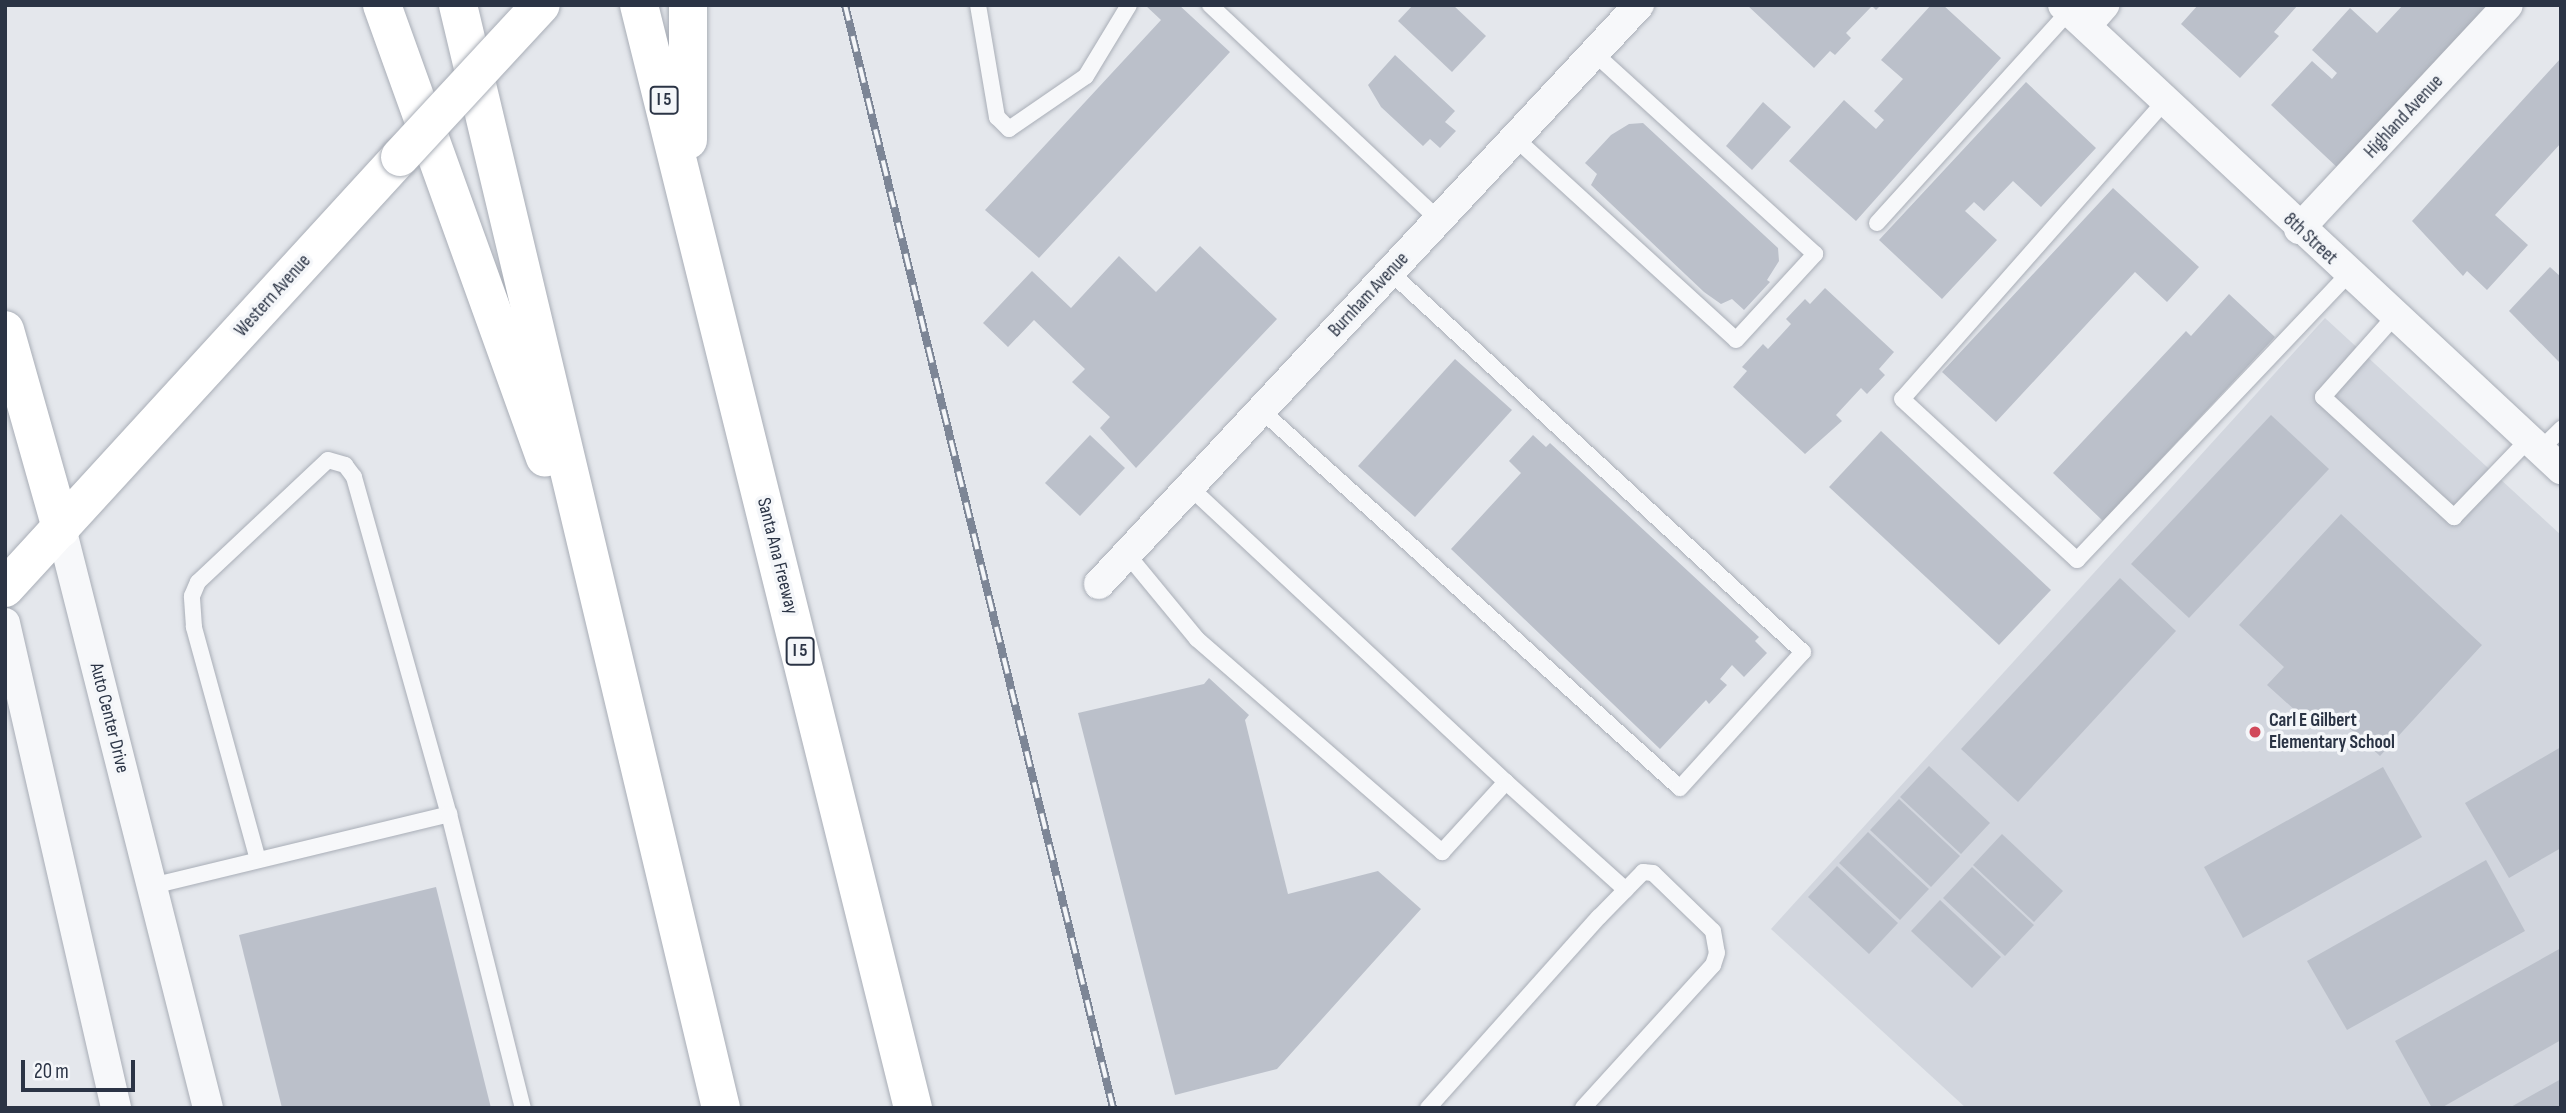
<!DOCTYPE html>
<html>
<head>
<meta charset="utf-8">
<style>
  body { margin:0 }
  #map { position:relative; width:2566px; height:1113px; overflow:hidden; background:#e4e7ec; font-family:"Sofia Sans Condensed",sans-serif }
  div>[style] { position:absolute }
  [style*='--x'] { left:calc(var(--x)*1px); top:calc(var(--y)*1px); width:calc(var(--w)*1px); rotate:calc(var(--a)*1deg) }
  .built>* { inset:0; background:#d2d6de }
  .building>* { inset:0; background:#bbc0ca }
  .roads { filter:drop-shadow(0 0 2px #a9aeb7) drop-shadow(0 0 2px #a9aeb7) }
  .service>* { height:16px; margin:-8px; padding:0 8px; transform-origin:8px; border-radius:8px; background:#f7f8fa }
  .minor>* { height:30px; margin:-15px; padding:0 15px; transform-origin:15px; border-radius:15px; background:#f7f8fa }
  .secondary>* { height:38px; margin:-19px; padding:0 19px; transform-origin:19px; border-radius:19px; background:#fff }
  .motorway>* { height:38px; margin:-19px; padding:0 19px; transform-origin:19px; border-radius:19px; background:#fff }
  .rail>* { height:8px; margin-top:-4px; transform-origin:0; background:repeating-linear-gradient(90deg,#f4f6f9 0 16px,#7d8696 0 32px); box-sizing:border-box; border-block:2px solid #7d8696 }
  .bridges { filter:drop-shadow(0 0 2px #a9aeb7) drop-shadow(0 0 2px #a9aeb7) }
  .secondary-bridge>* { height:38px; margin:-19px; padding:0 19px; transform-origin:19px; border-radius:19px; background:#fff }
  .dots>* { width:19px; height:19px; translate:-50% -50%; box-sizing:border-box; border:4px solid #f4f6f9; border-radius:50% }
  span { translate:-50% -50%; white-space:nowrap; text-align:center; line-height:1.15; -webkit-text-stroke:7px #f4f6f9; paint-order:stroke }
  .shield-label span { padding:2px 5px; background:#f4f6f9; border:2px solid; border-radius:5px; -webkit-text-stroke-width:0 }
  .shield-label { font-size:18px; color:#2b3445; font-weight:700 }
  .street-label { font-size:19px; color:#2b3445 }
  .poi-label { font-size:19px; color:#2b3445; font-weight:700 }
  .left { translate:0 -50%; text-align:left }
  .frame { position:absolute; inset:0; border:7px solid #2b3445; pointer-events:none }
  .scale { position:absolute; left:21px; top:1060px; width:114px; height:32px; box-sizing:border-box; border:4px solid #2b3445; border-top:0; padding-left:9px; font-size:21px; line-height:24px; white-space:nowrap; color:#2b3445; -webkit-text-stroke:5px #f4f6f9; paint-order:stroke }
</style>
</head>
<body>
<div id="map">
  <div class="built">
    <div style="clip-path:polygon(2325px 318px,2561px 535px,2561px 1108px,1966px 1108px,1771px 929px)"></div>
  </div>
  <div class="building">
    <div style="clip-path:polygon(1145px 5px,1179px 5px,1230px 52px,1039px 258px,985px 210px,1161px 20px)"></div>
    <div style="clip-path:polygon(1413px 5px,1453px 5px,1486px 36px,1452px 72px,1398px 21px)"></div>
    <div style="clip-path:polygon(1747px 5px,1881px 5px,1876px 10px,1872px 6px,1846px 33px,1851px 38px,1835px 55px,1830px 51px,1814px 68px)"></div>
    <div style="clip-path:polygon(1931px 5px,1943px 5px,2001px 58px,1856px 221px,1789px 161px,1844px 100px,1876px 129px,1884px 120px,1874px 111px,1903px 79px,1881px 60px)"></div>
    <div style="clip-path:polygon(2198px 5px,2298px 5px,2274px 32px,2279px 36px,2240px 78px,2181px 24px)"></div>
    <div style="clip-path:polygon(2403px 5px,2494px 5px,2340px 170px,2271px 105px,2312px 61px,2332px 79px,2337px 73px,2312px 50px,2350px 8px,2377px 33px)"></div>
    <div style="clip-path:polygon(1395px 55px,1455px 111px,1445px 122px,1456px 131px,1440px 148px,1430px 139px,1423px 146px,1381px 107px,1368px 85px)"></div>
    <div style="clip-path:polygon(2561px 58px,2561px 143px,2495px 215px,2528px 245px,2487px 290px,2467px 271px,2463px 276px,2412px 221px)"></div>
    <div style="clip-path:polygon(2026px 82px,2096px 148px,2041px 207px,2013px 181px,1984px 211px,1974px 202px,1965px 211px,1997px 240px,1942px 299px,1879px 240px)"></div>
    <div style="clip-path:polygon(1763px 102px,1791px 127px,1752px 170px,1726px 146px)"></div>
    <div style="clip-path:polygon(1643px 123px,1778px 248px,1779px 261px,1767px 280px,1770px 282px,1744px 310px,1732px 299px,1721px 304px,1704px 292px,1591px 185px,1597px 174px,1585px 163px,1611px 135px,1629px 124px)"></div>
    <div style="clip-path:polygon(2113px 188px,2199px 267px,2167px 302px,2135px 272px,1996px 422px,1942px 372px)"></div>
    <div style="clip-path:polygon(1200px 246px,1277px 319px,1136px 468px,1100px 428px,1110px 417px,1072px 382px,1085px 369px,1034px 320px,1008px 347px,983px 323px,1032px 271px,1071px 308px,1119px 256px,1156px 292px)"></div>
    <div style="clip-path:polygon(2550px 267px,2561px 277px,2561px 364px,2509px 311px)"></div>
    <div style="clip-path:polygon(1825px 288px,1894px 352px,1879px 369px,1885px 375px,1867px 394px,1861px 388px,1836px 415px,1842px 421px,1805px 454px,1733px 387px,1747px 371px,1742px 367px,1763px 344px,1768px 349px,1791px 324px,1786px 319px,1805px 299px,1810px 304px)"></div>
    <div style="clip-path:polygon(2229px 294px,2275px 337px,2103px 521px,2053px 473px,2186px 331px,2191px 336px)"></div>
    <div style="clip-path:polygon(1455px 359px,1512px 410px,1415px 517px,1358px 466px)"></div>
    <div style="clip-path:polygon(2271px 415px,2329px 469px,2189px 618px,2131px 564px)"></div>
    <div style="clip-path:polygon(1881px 431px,2051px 590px,1999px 645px,1829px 487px)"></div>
    <div style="clip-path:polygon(1090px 435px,1125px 468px,1080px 516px,1045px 483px)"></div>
    <div style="clip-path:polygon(1533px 435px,1546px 447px,1550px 443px,1759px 637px,1755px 641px,1767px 653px,1744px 677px,1732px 665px,1720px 679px,1727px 685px,1709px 704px,1706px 700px,1660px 749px,1451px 549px,1521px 473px,1509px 461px)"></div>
    <div style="clip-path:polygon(2341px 514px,2482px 645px,2380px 756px,2333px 713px,2317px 730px,2267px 685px,2284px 667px,2239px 625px)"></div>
    <div style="clip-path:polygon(2120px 578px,2176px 631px,2018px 802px,1961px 749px)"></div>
    <div style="clip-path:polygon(1209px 678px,1249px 715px,1245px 720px,1288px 894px,1378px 871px,1421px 909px,1277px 1069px,1175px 1095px,1078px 713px,1204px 684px)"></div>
    <div style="clip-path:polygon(2561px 747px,2561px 848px,2509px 878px,2465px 803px)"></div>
    <div style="clip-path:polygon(1929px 766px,1990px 823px,1961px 854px,1900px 797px)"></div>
    <div style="clip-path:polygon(2383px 767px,2422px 837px,2243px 938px,2204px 867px)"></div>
    <div style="clip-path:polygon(1899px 799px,1960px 856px,1931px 887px,1870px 830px)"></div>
    <div style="clip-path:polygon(1868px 832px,1929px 889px,1900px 920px,1839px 863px)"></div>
    <div style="clip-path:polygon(2002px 834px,2063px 891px,2034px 922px,1973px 865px)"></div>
    <div style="clip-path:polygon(2486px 860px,2525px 931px,2347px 1030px,2307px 961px)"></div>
    <div style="clip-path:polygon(1837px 866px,1898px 923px,1869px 954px,1808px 897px)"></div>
    <div style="clip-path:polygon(1972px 867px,2034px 925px,2005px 956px,1943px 898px)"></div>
    <div style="clip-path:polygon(436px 887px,491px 1108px,282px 1108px,239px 935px)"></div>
    <div style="clip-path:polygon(1940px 900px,2001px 957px,1972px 988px,1911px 931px)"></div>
    <div style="clip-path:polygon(2561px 948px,2561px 1040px,2441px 1108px,2432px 1108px,2395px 1041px)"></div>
    <div style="clip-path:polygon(2561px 1079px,2561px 1108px,2509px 1108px)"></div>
  </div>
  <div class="roads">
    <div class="service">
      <div style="--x:978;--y:5;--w:114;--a:80.4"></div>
      <div style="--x:997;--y:117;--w:17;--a:45"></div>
      <div style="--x:1009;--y:129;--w:93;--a:-34.5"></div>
      <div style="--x:1086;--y:76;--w:83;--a:-58.8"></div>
      <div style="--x:1210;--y:5;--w:314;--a:43.2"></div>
      <div style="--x:2165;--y:101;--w:397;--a:131.4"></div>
      <div style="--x:1902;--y:399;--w:238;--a:42.6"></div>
      <div style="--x:2077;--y:560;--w:394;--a:-46.5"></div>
      <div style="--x:1515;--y:138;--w:299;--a:42.4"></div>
      <div style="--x:1736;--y:340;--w:117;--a:-47.4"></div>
      <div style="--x:1815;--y:254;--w:299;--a:-137.7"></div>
      <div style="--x:1877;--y:223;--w:286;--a:-47.8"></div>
      <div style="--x:2394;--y:317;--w:107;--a:131.6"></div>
      <div style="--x:2323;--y:397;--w:178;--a:42.5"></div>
      <div style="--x:2454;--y:517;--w:107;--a:-46.1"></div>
      <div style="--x:1261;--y:410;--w:564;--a:42.06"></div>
      <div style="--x:1680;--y:788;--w:183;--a:-47.9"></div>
      <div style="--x:1803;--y:652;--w:561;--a:-137.38"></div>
      <div style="--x:2540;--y:450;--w:30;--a:-45"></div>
      <div style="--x:1127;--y:554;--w:110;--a:50.5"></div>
      <div style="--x:1197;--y:639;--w:325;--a:41"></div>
      <div style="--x:1442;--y:852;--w:95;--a:-47.6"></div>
      <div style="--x:1506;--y:782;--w:432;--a:-137"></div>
      <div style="--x:1506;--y:782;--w:161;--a:42"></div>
      <div style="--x:258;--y:860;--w:242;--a:-105.4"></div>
      <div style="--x:194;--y:627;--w:31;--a:-94"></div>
      <div style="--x:192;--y:596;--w:15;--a:-67"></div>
      <div style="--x:198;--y:582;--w:178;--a:-43.2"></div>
      <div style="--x:328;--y:460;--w:18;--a:16"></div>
      <div style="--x:345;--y:465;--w:15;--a:53"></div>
      <div style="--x:354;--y:477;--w:350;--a:74.3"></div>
      <div style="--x:152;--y:886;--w:306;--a:-13.6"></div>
      <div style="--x:449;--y:814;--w:303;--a:75.9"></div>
      <div style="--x:1428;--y:1108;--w:256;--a:-48.2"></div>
      <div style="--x:1599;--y:917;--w:63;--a:-45.6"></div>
      <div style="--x:1643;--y:872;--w:10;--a:6"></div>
      <div style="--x:1653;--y:873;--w:83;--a:44"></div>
      <div style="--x:1713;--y:931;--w:22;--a:80"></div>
      <div style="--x:1717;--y:953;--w:13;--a:108"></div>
      <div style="--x:1713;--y:965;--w:193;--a:132.3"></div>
    </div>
    <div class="minor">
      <div style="--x:2063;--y:5;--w:681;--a:42.98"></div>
      <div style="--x:2086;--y:26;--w:28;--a:-49"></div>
      <div style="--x:2299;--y:229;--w:306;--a:-47"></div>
      <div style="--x:61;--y:528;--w:598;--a:75.78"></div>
      <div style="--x:1099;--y:584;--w:792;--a:-47"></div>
      <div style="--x:5;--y:623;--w:498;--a:77.1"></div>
    </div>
    <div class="secondary">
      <div style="--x:5;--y:330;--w:206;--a:74.2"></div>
      <div style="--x:5;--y:588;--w:585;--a:-47.5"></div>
    </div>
    <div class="motorway">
      <div style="--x:382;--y:5;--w:481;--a:70.2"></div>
      <div style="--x:458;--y:5;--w:1134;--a:76.59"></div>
      <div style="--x:639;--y:5;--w:1137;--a:76.05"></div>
      <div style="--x:688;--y:5;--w:135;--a:90"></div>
    </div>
  </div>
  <div class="rail">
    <div style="--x:845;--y:5;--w:1135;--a:76.34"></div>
  </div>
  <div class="bridges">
    <div class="secondary-bridge">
      <div style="--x:400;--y:157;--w:207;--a:-47.2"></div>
    </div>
  </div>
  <div class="dots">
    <div style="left:2255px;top:732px;background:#d1495b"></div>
  </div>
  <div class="shield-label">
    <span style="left:664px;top:100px">I 5</span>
    <span style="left:800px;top:651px">I 5</span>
  </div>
  <div class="street-label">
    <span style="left:2404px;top:117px;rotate:-47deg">Highland Avenue</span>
    <span style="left:2310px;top:239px;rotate:43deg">8th Street</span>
    <span style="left:1369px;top:295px;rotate:-47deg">Burnham Avenue</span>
    <span style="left:273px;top:296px;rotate:-48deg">Western Avenue</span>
    <span style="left:777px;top:556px;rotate:76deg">Santa Ana Freeway</span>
    <span style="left:109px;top:718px;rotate:76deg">Auto Center Drive</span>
  </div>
  <div class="poi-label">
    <span class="left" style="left:2269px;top:732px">Carl E Gilbert<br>Elementary School</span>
  </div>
  <div class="frame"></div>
  <div class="scale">20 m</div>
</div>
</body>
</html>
